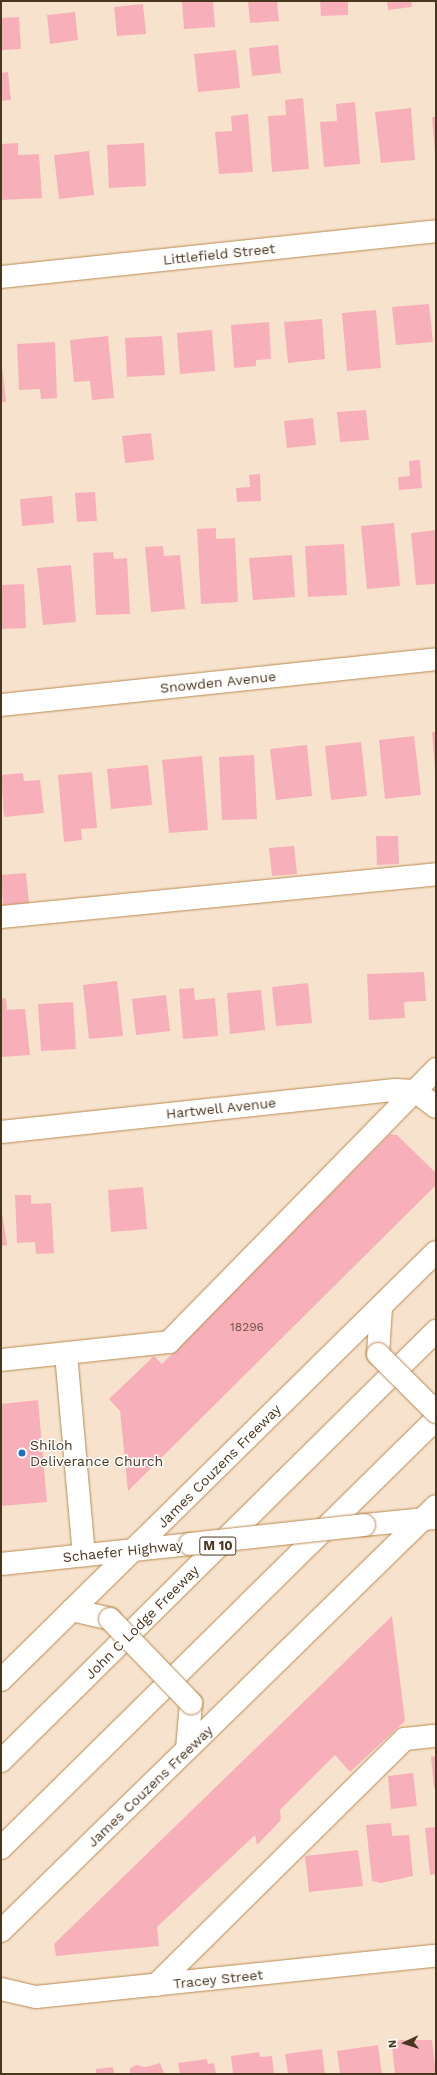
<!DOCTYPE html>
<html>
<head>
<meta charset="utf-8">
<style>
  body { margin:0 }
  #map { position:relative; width:437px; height:2075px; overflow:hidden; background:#f7e3cd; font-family:"Work Sans",sans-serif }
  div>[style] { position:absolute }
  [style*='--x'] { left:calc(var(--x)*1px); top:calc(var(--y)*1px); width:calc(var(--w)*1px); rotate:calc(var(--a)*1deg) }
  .building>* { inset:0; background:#f7b0b9 }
  .roads { filter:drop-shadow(0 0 1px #b98b52) drop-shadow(0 0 1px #b98b52) }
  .minor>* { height:22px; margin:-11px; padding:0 11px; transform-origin:11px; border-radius:11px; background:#fff }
  .major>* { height:22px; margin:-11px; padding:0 11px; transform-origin:11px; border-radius:11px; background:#fff }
  .highway>* { height:22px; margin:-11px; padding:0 11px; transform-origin:11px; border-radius:11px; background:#fff }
  .bridges { filter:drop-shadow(0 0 1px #b98b52) drop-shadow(0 0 1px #b98b52) }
  .minor-bridge>* { height:22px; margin:-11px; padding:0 11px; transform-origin:11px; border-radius:11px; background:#fff }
  .major-bridge>* { height:22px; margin:-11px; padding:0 11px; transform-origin:11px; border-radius:11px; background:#fff }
  .dots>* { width:11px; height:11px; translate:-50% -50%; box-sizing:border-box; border:2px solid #fff; border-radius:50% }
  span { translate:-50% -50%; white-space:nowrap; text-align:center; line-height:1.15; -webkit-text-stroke:3px #fff; paint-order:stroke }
  .number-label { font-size:12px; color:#745445 }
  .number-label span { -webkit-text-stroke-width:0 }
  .shield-label span { padding:1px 3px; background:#fff; border:1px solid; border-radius:3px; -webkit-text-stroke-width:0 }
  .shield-label { font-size:13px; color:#49361e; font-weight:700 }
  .street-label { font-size:14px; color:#49361e }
  .poi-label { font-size:14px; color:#49361e }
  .left { translate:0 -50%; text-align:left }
  .frame { position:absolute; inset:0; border:2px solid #49361e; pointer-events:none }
  .north { position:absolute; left:385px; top:2023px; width:40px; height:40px; -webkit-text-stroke:3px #fff; paint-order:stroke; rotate:266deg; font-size:11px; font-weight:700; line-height:16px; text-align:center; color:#49361e }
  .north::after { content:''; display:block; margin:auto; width:14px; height:18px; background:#49361e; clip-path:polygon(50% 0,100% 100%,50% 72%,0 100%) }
</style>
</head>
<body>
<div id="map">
  <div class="building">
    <div style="clip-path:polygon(189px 1px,213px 1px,215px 27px,184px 29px,182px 2px)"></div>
    <div style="clip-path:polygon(248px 1px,277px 1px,279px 21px,250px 23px)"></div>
    <div style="clip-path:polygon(320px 1px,348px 1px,348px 15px,321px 16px)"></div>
    <div style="clip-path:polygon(387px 1px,411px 1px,412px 7px,388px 10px)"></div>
    <div style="clip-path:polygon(143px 4px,146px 34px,117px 36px,114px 7px)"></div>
    <div style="clip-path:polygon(75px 12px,78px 40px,50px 44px,47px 15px)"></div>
    <div style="clip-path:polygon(19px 17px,21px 49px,1px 50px,1px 18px)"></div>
    <div style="clip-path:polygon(278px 45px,281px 73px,252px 76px,249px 48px)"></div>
    <div style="clip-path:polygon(236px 50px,240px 88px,198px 92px,194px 54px)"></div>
    <div style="clip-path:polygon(8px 72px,11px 100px,1px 101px,1px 73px)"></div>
    <div style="clip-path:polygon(303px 98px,309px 169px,272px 172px,268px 116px,286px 115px,285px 100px)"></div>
    <div style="clip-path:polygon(355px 102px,360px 164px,324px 167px,320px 122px,337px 121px,336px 104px)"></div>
    <div style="clip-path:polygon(411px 108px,415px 160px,381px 163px,375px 112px)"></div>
    <div style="clip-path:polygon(248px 114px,253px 172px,219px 174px,215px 132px,232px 131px,231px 116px)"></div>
    <div style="clip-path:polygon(432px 117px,436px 117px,436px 154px,435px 154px)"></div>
    <div style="clip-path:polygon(18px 143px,18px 155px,39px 154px,42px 198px,1px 200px,1px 144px)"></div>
    <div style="clip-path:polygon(144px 143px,146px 186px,109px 188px,107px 145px)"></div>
    <div style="clip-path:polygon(89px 151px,94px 195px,59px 199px,54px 155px)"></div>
    <div style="clip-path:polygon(429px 304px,433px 342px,396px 345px,392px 307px)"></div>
    <div style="clip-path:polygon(376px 310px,381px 368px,347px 371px,342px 313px)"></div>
    <div style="clip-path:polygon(322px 319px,325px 359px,288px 363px,284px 322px)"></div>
    <div style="clip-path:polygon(269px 322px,271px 359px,256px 360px,256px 366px,234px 368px,231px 325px)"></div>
    <div style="clip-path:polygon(212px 330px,215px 371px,180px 374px,177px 333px)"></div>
    <div style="clip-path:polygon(108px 336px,114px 398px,92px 400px,90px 381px,74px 382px,70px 340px)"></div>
    <div style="clip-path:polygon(162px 336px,165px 375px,127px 377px,125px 338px)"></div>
    <div style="clip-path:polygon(55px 342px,57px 398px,41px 399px,40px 389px,19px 390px,17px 344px)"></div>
    <div style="clip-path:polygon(1px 357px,6px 402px,1px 402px)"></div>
    <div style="clip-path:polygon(366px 410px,369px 440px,340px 442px,337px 412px)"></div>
    <div style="clip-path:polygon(313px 418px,316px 445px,287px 448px,284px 421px)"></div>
    <div style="clip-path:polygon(151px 433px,154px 460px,125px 463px,122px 436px)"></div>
    <div style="clip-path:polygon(420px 460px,422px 488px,399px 490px,398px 477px,410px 476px,409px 461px)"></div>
    <div style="clip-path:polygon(260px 474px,261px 501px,237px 502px,236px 488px,250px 487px,249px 475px)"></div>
    <div style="clip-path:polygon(95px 492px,97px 521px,77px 522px,75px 493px)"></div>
    <div style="clip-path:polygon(52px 496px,54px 523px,22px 526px,20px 499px)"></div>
    <div style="clip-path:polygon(394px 523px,400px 586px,367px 589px,361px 526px)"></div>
    <div style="clip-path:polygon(216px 528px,216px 539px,235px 538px,238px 602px,201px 604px,197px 529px)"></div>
    <div style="clip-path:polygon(436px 530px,436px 584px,416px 585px,411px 533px)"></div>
    <div style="clip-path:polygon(344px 544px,347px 595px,308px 597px,305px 546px)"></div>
    <div style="clip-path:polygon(163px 546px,164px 556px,180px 555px,185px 609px,151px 612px,145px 547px)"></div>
    <div style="clip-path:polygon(113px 552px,114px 559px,127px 558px,130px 614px,96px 615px,93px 553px)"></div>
    <div style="clip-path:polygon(292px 555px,295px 597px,253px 600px,249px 558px)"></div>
    <div style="clip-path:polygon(71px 565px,76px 622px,43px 625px,37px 568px)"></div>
    <div style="clip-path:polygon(24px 584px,26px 628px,1px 629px,1px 585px)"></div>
    <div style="clip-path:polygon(432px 732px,436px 732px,436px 770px,435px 770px)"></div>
    <div style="clip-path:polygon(414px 736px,421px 795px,385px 799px,379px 740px)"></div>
    <div style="clip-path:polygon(361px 742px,367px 796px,331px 800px,325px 746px)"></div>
    <div style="clip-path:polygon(307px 745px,312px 796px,276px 800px,270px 749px)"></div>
    <div style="clip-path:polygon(254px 755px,257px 819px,222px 820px,219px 757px)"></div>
    <div style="clip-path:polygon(202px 756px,208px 830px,169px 833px,162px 760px)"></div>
    <div style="clip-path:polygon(148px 765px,152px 805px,111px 809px,107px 769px)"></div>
    <div style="clip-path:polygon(92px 772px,97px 828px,81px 829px,82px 840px,64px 842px,58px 775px)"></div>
    <div style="clip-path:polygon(23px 773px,24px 781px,40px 780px,44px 813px,4px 817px,1px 775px)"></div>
    <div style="clip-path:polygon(376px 836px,398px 836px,399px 864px,377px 865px)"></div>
    <div style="clip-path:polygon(294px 846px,297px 874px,272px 876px,269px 848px)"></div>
    <div style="clip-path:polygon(26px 873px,29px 903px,3px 905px,1px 875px)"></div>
    <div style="clip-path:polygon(424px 972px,426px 1001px,404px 1002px,405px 1018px,369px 1020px,367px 974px)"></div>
    <div style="clip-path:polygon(117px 981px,123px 1036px,89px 1039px,83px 985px)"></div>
    <div style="clip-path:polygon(308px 983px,312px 1023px,276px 1026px,272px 987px)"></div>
    <div style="clip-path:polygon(194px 988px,195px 1000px,215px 998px,218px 1036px,183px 1039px,179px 989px)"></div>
    <div style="clip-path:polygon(261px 990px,265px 1030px,230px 1034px,227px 993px)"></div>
    <div style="clip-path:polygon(166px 995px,170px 1031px,136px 1035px,132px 999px)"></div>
    <div style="clip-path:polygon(6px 998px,7px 1010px,25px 1009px,30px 1055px,1px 1057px,1px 999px)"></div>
    <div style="clip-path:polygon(73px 1002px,76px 1049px,41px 1051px,38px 1004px)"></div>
    <div style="clip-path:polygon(390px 1134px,397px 1135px,436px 1173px,436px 1185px,128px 1491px,120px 1411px,109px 1399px,154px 1356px,162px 1364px)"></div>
    <div style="clip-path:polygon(143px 1187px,147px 1229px,111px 1232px,108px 1190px)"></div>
    <div style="clip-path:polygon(15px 1195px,31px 1195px,31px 1204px,51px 1203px,54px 1253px,36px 1254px,35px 1242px,17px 1243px)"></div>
    <div style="clip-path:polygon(1px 1206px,7px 1245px,1px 1246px)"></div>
    <div style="clip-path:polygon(38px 1400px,47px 1502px,1px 1506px,1px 1404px)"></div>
    <div style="clip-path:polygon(392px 1616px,405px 1721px,350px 1772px,335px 1755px,280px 1810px,281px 1820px,257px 1845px,255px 1835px,157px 1927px,159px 1946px,56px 1956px,54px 1944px)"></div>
    <div style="clip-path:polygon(436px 1756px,436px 1788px,434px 1788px,431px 1757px)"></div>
    <div style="clip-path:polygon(413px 1773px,417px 1806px,391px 1809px,388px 1776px)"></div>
    <div style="clip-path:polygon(391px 1823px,392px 1836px,409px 1835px,413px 1876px,381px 1883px,372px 1881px,366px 1825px)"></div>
    <div style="clip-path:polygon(436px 1827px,436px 1874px,430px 1875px,425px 1828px)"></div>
    <div style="clip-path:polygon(358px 1850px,363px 1886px,309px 1892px,305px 1856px)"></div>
    <div style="clip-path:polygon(400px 2040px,432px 2040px,436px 2074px,395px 2074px,392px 2045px)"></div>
    <div style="clip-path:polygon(378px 2045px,382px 2074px,340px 2074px,337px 2051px)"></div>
    <div style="clip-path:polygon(322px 2049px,325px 2074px,288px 2074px,285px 2054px)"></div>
    <div style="clip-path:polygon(259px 2052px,260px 2057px,272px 2056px,274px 2074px,233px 2074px,231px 2056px)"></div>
    <div style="clip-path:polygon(207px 2059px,208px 2064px,214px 2063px,216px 2074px,180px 2074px,178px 2063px)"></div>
    <div style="clip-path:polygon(160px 2063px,164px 2074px,130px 2074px,130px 2068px,136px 2065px,146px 2067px)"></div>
    <div style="clip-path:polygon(113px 2067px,114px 2074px,96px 2074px,96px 2069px)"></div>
  </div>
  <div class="roads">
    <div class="minor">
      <div style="--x:1;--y:277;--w:437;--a:-6"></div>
      <div style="--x:1;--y:705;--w:437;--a:-6"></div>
      <div style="--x:1;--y:917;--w:437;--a:-5.6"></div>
      <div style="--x:1;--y:1132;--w:396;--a:-6.1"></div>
      <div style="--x:395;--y:1090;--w:20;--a:3"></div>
      <div style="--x:415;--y:1091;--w:26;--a:37"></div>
      <div style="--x:66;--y:1354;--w:202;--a:84.9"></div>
      <div style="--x:1;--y:1360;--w:169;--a:-6.1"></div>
      <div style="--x:169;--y:1342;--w:382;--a:-45.6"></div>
      <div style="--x:364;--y:1525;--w:71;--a:-5.6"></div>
      <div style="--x:1;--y:1564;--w:190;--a:-6"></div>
      <div style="--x:156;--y:1985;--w:350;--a:-44.7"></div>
      <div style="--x:405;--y:1739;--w:31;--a:-6"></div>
      <div style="--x:1;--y:1989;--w:36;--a:13"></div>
      <div style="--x:36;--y:1997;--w:402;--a:-5.9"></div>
    </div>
    <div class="major">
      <div style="--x:378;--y:1354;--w:47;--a:-86.3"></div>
      <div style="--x:72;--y:1610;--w:39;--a:13"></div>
      <div style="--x:1;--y:1680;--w:610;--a:-44.54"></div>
      <div style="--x:187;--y:1749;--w:46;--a:-85"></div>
      <div style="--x:1;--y:1931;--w:608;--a:-44.33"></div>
    </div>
    <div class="highway">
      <div style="--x:1;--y:1761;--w:612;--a:-44.67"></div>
      <div style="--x:1;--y:1848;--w:611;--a:-44.6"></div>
    </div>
  </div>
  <div class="bridges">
    <div class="minor-bridge">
      <div style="--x:190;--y:1544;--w:175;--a:-6.2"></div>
    </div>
    <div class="major-bridge">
      <div style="--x:378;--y:1354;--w:82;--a:45"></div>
      <div style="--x:110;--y:1619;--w:117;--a:46"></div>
    </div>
  </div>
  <div class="dots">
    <div style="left:22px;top:1453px;background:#1e73c1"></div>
  </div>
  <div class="number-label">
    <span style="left:247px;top:1328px">18296</span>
  </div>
  <div class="shield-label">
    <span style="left:218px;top:1546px">M 10</span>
  </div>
  <div class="street-label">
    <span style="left:219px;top:254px;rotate:-6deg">Littlefield Street</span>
    <span style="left:218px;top:682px;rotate:-6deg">Snowden Avenue</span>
    <span style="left:221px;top:1108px;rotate:-6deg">Hartwell Avenue</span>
    <span style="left:219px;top:1466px;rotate:-45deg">James Couzens Freeway</span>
    <span style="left:123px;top:1551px;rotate:-6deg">Schaefer Highway</span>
    <span style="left:142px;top:1622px;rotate:-45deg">John C Lodge Freeway</span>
    <span style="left:150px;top:1786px;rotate:-44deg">James Couzens Freeway</span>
    <span style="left:218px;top:1979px;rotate:-6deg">Tracey Street</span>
  </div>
  <div class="poi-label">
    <span class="left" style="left:30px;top:1453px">Shiloh<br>Deliverance Church</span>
  </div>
  <div class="frame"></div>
  <div class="north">N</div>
</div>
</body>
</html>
